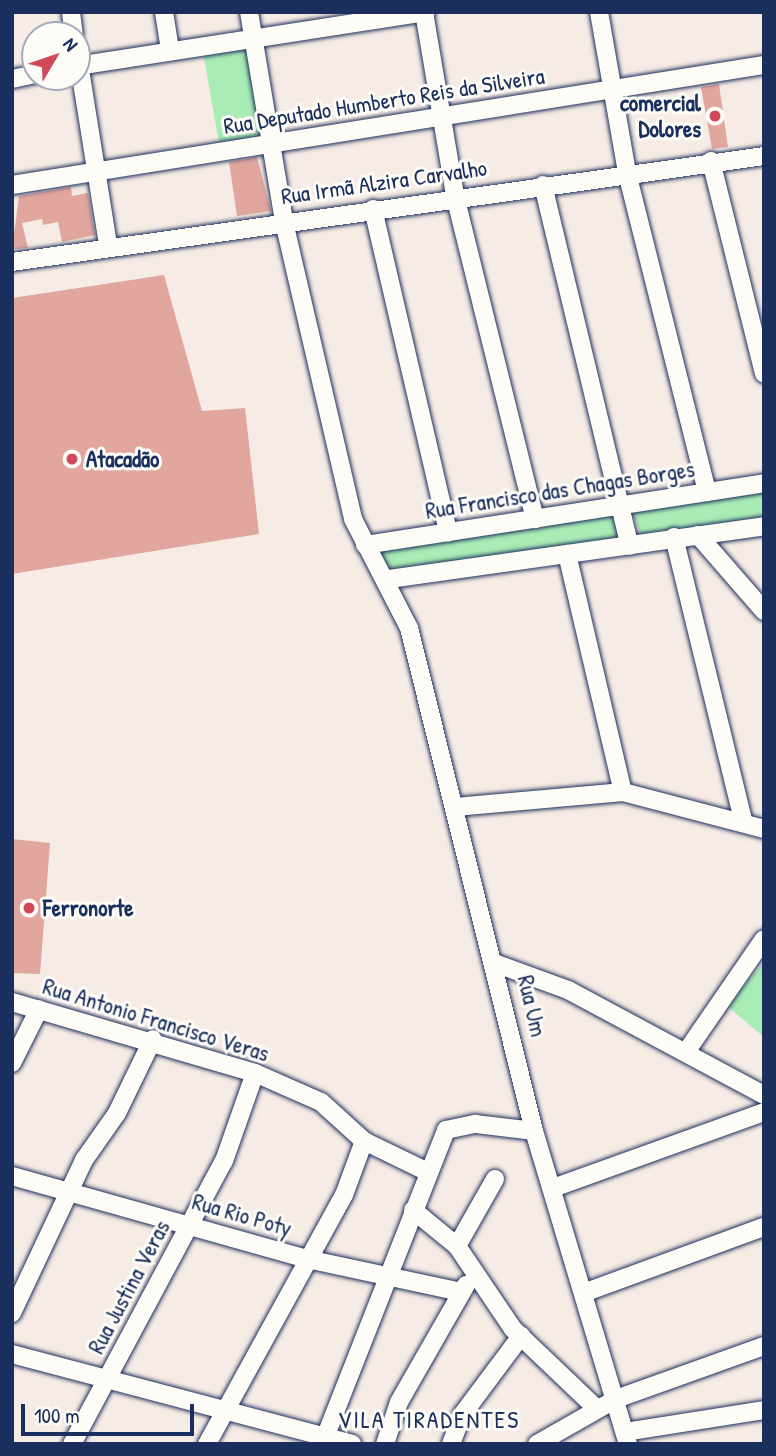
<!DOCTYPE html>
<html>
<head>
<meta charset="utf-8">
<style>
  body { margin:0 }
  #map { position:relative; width:776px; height:1456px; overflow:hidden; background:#f7ebe5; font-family:"Patrick Hand",sans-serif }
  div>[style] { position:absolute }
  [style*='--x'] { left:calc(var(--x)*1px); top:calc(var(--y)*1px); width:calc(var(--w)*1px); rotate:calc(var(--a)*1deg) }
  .green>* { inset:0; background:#aaecb6 }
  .building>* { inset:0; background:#e1a79e }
  .roads { filter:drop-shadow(0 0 2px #1b2f5e) drop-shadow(0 0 2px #1b2f5e) }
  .minor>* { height:18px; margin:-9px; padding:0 9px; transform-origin:9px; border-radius:9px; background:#fdfcf7 }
  .dots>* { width:19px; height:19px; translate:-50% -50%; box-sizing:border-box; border:4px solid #fdfcf7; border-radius:50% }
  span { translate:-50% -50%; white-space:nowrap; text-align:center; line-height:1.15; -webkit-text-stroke:6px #fdfcf7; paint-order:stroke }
  .street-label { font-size:23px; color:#1b2f5e }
  .poi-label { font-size:23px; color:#1b2f5e; font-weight:700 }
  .right { translate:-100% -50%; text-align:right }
  .left { translate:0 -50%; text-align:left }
  .neighbourhood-label { font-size:24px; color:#1b2f5e; letter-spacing:2px }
  .frame { position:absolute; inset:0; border:14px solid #1b2f5e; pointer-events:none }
  .north { position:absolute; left:21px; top:21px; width:70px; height:70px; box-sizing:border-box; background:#fdfcf7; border:2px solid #a3aaba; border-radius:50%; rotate:51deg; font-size:19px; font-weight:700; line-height:28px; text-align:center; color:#1b2f5e }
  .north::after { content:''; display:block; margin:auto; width:24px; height:32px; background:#d1495b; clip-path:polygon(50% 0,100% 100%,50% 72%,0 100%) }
  .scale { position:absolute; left:21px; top:1404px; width:173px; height:32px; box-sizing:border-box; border:4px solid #1b2f5e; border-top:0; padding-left:9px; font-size:21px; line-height:24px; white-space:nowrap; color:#1b2f5e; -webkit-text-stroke:5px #fdfcf7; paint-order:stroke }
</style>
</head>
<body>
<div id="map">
  <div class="green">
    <div style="clip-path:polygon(248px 44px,264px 135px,219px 143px,203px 52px)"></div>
    <div style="clip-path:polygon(764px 491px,764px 520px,641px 536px,632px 510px)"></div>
    <div style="clip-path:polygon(616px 512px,625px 544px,396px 576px,375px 549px)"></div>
    <div style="clip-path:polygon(764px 962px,764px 1037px,727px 1006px)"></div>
  </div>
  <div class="building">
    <div style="clip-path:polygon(719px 84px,728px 147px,712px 149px,701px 87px)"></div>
    <div style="clip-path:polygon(257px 157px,271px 211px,237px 216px,229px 162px)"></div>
    <div style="clip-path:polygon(71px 187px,72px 196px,88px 193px,95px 235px,62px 242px,58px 222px,43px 225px,42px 219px,22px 223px,28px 248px,12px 249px,19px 196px)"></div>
    <div style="clip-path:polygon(164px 275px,202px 411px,245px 408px,259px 534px,12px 574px,12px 298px)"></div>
    <div style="clip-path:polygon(12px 839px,50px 843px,40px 974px,12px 973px)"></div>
  </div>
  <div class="roads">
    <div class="minor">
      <div style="--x:71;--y:12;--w:23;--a:83"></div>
      <div style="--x:164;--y:12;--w:39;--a:81"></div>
      <div style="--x:249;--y:12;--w:213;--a:80.5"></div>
      <div style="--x:284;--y:222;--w:305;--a:76.9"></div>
      <div style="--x:353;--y:519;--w:123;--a:62.8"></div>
      <div style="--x:409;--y:628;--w:518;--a:76.04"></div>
      <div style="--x:534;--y:1131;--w:327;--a:73.3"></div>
      <div style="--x:424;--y:12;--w:187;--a:80.4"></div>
      <div style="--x:455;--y:196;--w:333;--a:76.1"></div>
      <div style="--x:599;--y:12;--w:163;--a:80.1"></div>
      <div style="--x:627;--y:173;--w:329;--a:75.9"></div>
      <div style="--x:77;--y:51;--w:196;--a:80.9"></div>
      <div style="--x:77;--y:66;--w:353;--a:-8.8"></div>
      <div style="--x:12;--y:79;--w:24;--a:-12"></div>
      <div style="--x:711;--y:161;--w:219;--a:76"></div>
      <div style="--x:12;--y:185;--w:762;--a:-9.07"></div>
      <div style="--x:543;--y:185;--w:371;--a:76.5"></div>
      <div style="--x:373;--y:209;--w:332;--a:76.9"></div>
      <div style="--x:12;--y:262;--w:759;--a:-8.02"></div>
      <div style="--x:698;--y:535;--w:101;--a:49"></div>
      <div style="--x:674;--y:537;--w:292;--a:76.3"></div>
      <div style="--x:365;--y:545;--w:404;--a:-8.8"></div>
      <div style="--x:567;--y:554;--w:244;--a:76.8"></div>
      <div style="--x:389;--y:579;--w:379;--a:-8"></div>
      <div style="--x:455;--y:807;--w:169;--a:-5.1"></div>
      <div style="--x:623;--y:792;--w:146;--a:14.7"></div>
      <div style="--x:497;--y:964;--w:76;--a:20.1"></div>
      <div style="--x:568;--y:990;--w:222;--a:28.2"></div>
      <div style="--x:12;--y:1002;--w:253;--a:16.3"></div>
      <div style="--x:255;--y:1073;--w:72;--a:23.7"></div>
      <div style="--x:321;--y:1102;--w:58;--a:42.2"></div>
      <div style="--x:364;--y:1141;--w:69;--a:25.8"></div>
      <div style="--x:686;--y:1052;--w:137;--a:-55.4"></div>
      <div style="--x:12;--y:1063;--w:60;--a:-63.4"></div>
      <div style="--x:12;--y:1176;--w:306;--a:15.7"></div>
      <div style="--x:307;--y:1259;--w:157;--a:12.1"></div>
      <div style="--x:553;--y:1188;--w:224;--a:-19.8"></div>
      <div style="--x:413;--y:1210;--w:57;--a:39.3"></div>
      <div style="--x:457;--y:1246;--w:100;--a:56"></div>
      <div style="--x:513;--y:1329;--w:115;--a:43.6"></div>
      <div style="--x:457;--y:1246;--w:77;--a:-60.4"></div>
      <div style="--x:586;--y:1292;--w:189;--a:-20.1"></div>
      <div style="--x:12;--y:1313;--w:169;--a:-64.8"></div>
      <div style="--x:84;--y:1160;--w:57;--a:-54.9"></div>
      <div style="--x:117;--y:1113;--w:82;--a:-64.1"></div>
      <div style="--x:12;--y:1354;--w:352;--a:14.8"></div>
      <div style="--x:625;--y:1432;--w:141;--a:-9"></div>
      <div style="--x:326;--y:1435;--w:328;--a:-68.5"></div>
      <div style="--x:446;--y:1130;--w:30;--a:-12"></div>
      <div style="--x:475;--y:1124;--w:59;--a:6.8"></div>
      <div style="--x:72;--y:1444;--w:321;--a:-61.8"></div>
      <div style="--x:224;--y:1161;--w:93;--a:-70.6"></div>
      <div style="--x:207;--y:1444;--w:284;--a:-61.2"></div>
      <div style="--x:344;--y:1195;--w:58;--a:-69.7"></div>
      <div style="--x:385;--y:1444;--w:44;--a:-71.6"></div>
      <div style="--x:399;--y:1402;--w:135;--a:-60.2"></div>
      <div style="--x:451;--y:1444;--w:31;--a:-69"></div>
      <div style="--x:462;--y:1415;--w:99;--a:-53.2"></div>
      <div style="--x:537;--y:1444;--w:91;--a:-29.7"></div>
      <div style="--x:616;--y:1399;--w:157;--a:-19.7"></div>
    </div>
  </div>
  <div class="dots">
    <div style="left:715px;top:116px;background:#d1495b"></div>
    <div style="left:72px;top:459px;background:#d1495b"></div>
    <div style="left:29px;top:908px;background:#d1495b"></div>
  </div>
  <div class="street-label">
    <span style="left:384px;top:101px;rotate:-9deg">Rua Deputado Humberto Reis da Silveira</span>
    <span style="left:384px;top:182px;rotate:-8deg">Rua Irmã Alzira Carvalho</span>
    <span style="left:560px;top:490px;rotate:-9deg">Rua Francisco das Chagas Borges</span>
    <span style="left:532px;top:1006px;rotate:77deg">Rua Um</span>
    <span style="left:156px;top:1020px;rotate:17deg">Rua Antonio Francisco Veras</span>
    <span style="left:242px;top:1215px;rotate:16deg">Rua Rio Poty</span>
    <span style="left:129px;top:1287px;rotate:-62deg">Rua Justina Veras</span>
  </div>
  <div class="poi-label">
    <span class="right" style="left:701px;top:116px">comercial<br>Dolores</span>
    <span class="left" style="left:86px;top:459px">Atacadão</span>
    <span class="left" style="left:43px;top:908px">Ferronorte</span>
  </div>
  <div class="neighbourhood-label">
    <span style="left:429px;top:1420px">VILA TIRADENTES</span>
  </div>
  <div class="frame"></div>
  <div class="north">N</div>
  <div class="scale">100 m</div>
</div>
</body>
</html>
